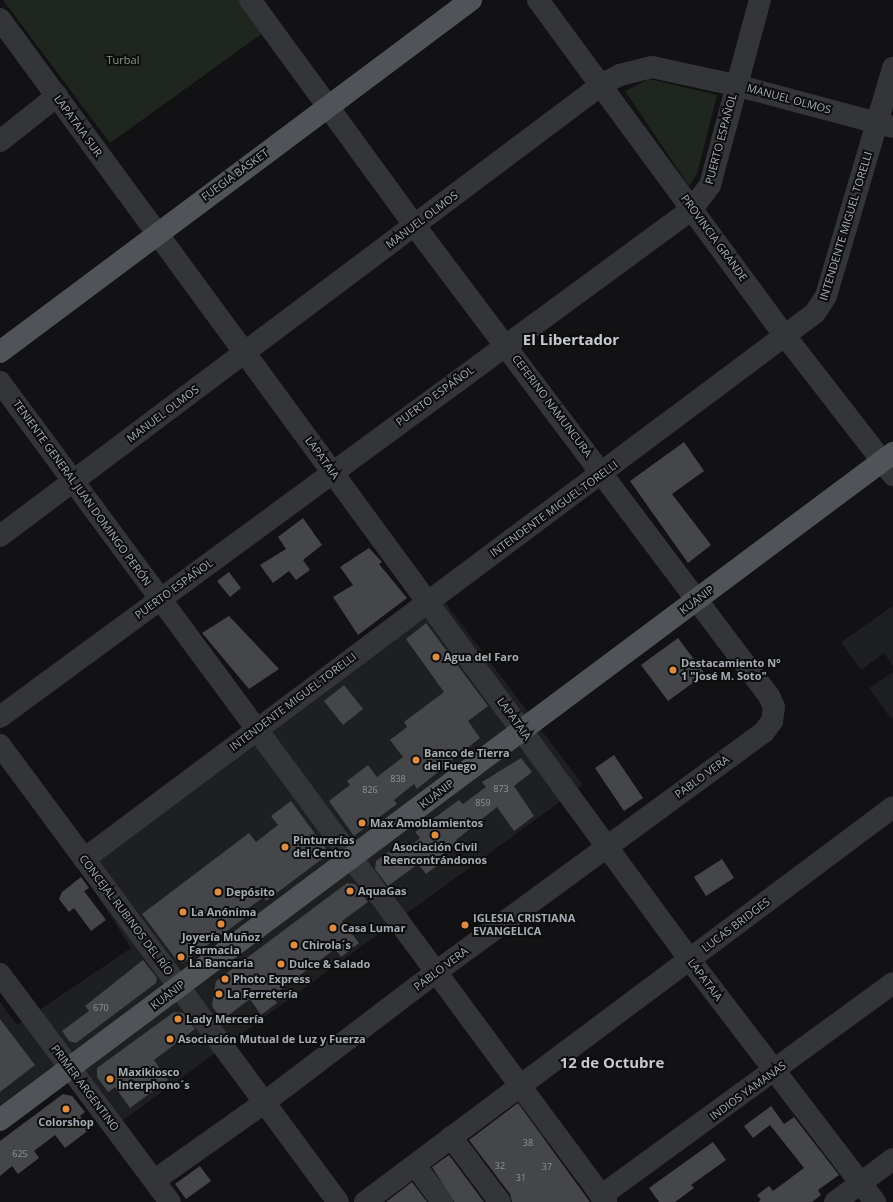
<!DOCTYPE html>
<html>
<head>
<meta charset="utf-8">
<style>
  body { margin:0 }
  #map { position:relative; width:893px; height:1202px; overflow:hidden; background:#121214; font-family:"Open Sans",sans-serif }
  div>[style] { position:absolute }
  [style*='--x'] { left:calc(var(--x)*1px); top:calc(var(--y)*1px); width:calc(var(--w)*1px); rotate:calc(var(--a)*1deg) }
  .built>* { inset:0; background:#1e1f20 }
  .green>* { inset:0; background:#1f261f }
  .building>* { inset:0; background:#444649 }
  .minor>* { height:22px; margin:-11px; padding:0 11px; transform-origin:11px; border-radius:11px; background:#343538 }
  .major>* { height:22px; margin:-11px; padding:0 11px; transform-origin:11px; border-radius:11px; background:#505357 }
  .dots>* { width:11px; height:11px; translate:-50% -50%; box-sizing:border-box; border:2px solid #0d0d0e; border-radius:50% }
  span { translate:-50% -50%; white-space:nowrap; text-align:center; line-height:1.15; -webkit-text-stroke:4px #0d0d0e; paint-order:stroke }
  .number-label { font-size:9px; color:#8d9298 }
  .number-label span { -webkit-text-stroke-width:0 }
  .park-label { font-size:11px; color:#819c7e }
  .street-label { font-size:11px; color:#a5acb3 }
  .poi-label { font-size:11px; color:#a5acb3; font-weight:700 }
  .left { translate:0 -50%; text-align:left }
  .district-label { font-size:15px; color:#c6cacf; font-weight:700 }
</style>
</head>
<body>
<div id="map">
  <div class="built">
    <div style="clip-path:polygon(435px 589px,583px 785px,122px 1121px,71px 1059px,0 1110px,0 1002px,17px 1025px,131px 948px,73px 858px)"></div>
    <div style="clip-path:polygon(893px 606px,893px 666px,884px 653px,861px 670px,841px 642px)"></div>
    <div style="clip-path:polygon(893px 672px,893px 717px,891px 719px,869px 688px)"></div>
  </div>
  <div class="green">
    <div style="clip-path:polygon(3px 0,242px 0,263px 33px,110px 143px)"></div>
    <div style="clip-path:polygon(649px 79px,717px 95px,697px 174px,689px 186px,625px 91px)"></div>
  </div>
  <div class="building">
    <div style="clip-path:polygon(684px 442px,704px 471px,672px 494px,711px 545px,688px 563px,630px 481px)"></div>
    <div style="clip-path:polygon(303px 518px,322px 545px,303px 560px,310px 570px,296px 580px,289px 571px,273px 583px,260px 565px,286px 549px,278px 537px)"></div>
    <div style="clip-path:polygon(369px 548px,382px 562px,379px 564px,407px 598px,358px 635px,333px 597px,353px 585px,340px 567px)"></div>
    <div style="clip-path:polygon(229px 572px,241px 588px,230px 597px,217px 581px)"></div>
    <div style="clip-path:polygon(229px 616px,279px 669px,249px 689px,202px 633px)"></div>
    <div style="clip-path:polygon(426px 623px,488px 706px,468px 721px,480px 738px,417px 789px,414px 784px,394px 800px,397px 804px,354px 836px,329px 801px,350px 785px,347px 781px,368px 765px,377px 777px,403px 757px,390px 740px,407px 727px,404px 722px,444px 692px,406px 639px)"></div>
    <div style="clip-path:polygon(678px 638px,705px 674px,668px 701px,641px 665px)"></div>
    <div style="clip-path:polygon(344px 685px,363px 709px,343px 725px,324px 701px)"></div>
    <div style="clip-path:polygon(614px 755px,643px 798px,624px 811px,595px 768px)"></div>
    <div style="clip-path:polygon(521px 758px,532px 772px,514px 786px,534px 816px,514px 831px,497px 807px,456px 840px,458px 843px,436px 859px,439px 864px,426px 874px,418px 864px,388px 886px,375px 869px,376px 861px,397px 846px,402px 853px,420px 838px,415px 832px,459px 800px,463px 804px,486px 787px,482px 782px)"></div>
    <div style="clip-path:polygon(291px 801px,327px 850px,326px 856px,266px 901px,264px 897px,243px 912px,246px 917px,183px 963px,178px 962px,142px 914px,249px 833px,256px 842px,278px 825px,271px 816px)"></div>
    <div style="clip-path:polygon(722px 859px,734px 878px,706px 896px,694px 877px)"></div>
    <div style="clip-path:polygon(81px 877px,89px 888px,84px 891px,106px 920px,91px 931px,74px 908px,69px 912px,59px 899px,62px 892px)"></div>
    <div style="clip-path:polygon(347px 883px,355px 884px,368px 902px,342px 921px,359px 943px,341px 957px,335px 949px,272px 996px,277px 1003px,261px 1015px,250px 999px,222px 1020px,212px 1006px,216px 981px)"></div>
    <div style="clip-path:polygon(143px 960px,157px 978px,156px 983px,76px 1043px,69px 1041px,62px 1031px,89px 1011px,85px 1006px)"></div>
    <div style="clip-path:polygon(174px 1012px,183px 1013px,195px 1029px,154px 1060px,168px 1080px,130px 1108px,115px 1087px,108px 1092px,97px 1077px,97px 1068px)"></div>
    <div style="clip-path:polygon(0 1019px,35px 1065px,0 1092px)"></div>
    <div style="clip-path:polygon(63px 1094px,72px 1096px,85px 1112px,80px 1116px,90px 1129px,65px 1148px,55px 1135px,34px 1151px,39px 1158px,18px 1174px,12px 1166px,0 1176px,0 1141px)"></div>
    <div style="clip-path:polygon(518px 1103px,590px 1202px,512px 1202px,510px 1194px,469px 1140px)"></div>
    <div style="clip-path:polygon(771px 1106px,784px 1124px,794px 1117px,839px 1175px,818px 1190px,821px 1195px,812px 1202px,758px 1202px,761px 1200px,757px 1195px,769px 1186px,773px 1191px,804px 1168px,770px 1125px,753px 1138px,744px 1126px)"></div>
    <div style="clip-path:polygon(713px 1142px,726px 1160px,691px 1185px,694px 1188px,675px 1202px,659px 1202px,649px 1188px)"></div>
    <div style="clip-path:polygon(449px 1155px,484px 1202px,454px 1202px,432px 1167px)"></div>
    <div style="clip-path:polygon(200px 1166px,211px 1181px,186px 1199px,175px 1184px)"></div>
    <div style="clip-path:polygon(412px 1182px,427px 1202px,386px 1202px)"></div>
  </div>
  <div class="minor">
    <div style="--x:538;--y:0;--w:418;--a:53.7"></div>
    <div style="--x:786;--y:337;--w:175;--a:52.2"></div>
    <div style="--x:0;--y:19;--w:1167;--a:53.75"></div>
    <div style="--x:690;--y:960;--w:305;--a:52.6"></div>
    <div style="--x:0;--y:141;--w:73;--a:-38.3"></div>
    <div style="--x:0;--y:382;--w:1020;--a:53.53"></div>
    <div style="--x:0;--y:536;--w:751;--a:-36.89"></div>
    <div style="--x:601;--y:85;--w:21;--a:-28"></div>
    <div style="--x:620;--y:75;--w:33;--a:-14"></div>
    <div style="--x:652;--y:67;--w:85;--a:12.2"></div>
    <div style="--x:735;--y:85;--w:163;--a:14.9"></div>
    <div style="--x:0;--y:717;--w:858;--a:-36.28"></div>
    <div style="--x:692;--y:209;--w:30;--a:-53"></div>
    <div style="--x:710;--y:185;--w:192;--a:-74.9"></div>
    <div style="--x:0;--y:745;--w:568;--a:53.51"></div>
    <div style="--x:84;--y:859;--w:912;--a:-36.76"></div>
    <div style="--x:815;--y:313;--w:20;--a:-57"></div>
    <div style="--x:826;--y:296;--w:238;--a:-73.6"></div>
    <div style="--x:0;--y:974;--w:284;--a:53.3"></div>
    <div style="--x:451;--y:1137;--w:81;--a:53"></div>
    <div style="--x:415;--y:1165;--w:46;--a:53.9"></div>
    <div style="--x:155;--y:1180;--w:135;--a:-35.3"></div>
    <div style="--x:265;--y:1102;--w:215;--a:-37.2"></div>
    <div style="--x:436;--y:972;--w:406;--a:-36.2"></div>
    <div style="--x:764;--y:732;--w:14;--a:-54"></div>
    <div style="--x:772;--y:721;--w:14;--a:-82"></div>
    <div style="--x:774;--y:707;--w:12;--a:-114"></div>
    <div style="--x:769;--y:696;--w:588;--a:-126.99"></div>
    <div style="--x:415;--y:226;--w:280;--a:-126.1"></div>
    <div style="--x:601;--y:1196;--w:361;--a:-36.1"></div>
    <div style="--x:365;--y:1202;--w:659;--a:-36.8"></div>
    <div style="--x:835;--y:1202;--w:72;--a:-36.6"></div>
  </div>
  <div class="major">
    <div style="--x:0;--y:352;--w:588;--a:-36.77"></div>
    <div style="--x:0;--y:1120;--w:1115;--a:-36.76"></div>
  </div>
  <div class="dots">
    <div style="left:436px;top:657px;background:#de8c40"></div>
    <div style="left:673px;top:670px;background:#de8c40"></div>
    <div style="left:416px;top:760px;background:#de8c40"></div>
    <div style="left:362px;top:823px;background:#de8c40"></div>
    <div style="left:435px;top:835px;background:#de8c40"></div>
    <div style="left:285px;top:847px;background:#de8c40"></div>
    <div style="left:350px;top:891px;background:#de8c40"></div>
    <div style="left:218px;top:892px;background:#de8c40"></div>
    <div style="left:183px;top:912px;background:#de8c40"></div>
    <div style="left:221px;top:924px;background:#de8c40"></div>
    <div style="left:465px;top:925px;background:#de8c40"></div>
    <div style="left:333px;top:928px;background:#de8c40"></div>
    <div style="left:294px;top:945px;background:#de8c40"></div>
    <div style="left:181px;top:957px;background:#de8c40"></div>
    <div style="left:281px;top:964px;background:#de8c40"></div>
    <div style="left:225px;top:979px;background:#de8c40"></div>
    <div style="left:219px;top:994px;background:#de8c40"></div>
    <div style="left:178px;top:1019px;background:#de8c40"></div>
    <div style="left:170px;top:1039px;background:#de8c40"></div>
    <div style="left:110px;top:1079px;background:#de8c40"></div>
    <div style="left:66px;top:1109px;background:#de8c40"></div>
  </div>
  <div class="number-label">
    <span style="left:398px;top:779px">838</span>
    <span style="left:501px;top:789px">873</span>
    <span style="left:370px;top:790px">826</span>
    <span style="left:483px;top:803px">859</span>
    <span style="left:101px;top:1008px">670</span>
    <span style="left:528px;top:1143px">38</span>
    <span style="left:20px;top:1154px">625</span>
    <span style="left:500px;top:1166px">32</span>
    <span style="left:547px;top:1167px">37</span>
    <span style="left:521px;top:1178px">31</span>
  </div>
  <div class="park-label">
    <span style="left:123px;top:60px">Turbal</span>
  </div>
  <div class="street-label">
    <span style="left:789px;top:99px;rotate:15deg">MANUEL OLMOS</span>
    <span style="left:78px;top:126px;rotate:54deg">LAPATAIA SUR</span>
    <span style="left:721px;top:139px;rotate:-75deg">PUERTO ESPAÑOL</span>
    <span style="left:235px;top:175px;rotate:-36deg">FUEGIA BASKET</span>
    <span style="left:422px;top:220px;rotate:-37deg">MANUEL OLMOS</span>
    <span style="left:846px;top:226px;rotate:-73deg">INTENDENTE MIGUEL TORELLI</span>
    <span style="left:714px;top:238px;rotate:54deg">PROVINCIA GRANDE</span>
    <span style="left:435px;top:396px;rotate:-36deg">PUERTO ESPAÑOL</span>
    <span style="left:552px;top:406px;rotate:53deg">CEFERINO NAMUNCURA</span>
    <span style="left:163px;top:414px;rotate:-37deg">MANUEL OLMOS</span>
    <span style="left:322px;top:458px;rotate:54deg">LAPATAIA</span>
    <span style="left:82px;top:493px;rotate:54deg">TENIENTE GENERAL JUAN DOMINGO PERÓN</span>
    <span style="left:554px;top:509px;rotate:-36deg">INTENDENTE MIGUEL TORELLI</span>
    <span style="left:174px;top:589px;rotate:-36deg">PUERTO ESPAÑOL</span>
    <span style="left:697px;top:600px;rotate:-37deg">KUANIP</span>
    <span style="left:293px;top:702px;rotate:-37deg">INTENDENTE MIGUEL TORELLI</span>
    <span style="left:514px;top:719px;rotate:54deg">LAPATAIA</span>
    <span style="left:702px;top:777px;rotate:-36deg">PABLO VERA</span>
    <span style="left:437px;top:794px;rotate:-37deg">KUANIP</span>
    <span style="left:126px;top:915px;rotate:53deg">CONCEJAL RUBINOS DEL RÍO</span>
    <span style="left:736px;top:925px;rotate:-37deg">LUCAS BRIDGES</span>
    <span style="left:441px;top:969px;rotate:-37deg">PABLO VERA</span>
    <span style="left:705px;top:980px;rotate:53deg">LAPATAIA</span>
    <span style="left:168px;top:995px;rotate:-37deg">KUANIP</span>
    <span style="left:85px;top:1088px;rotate:53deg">PRIMER ARGENTINO</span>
    <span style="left:748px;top:1091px;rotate:-36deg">INDIOS YAMANAS</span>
  </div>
  <div class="poi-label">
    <span class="left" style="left:444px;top:657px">Agua del Faro</span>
    <span class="left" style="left:681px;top:670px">Destacamiento N°<br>1 "José M. Soto"</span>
    <span class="left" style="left:424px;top:760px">Banco de Tierra<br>del Fuego</span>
    <span class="left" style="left:370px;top:823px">Max Amoblamientos</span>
    <span class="left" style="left:293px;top:847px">Pinturerías<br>del Centro</span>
    <span style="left:435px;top:854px">Asociación Civil<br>Reencontrándonos</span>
    <span class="left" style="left:358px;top:891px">AquaGas</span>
    <span class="left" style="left:226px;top:892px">Depósito</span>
    <span class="left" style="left:191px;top:912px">La Anónima</span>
    <span class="left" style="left:473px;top:925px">IGLESIA CRISTIANA<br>EVANGELICA</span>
    <span class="left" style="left:341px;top:928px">Casa Lumar</span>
    <span style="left:221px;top:937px">Joyería Muñoz</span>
    <span class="left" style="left:302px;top:945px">Chirola´s</span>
    <span class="left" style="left:189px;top:957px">Farmacia<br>La Bancaria</span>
    <span class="left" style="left:289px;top:964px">Dulce &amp; Salado</span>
    <span class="left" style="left:233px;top:979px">Photo Express</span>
    <span class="left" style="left:227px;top:994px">La Ferretería</span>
    <span class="left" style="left:186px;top:1019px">Lady Mercería</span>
    <span class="left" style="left:178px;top:1039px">Asociación Mutual de Luz y Fuerza</span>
    <span class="left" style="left:118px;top:1079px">Maxikiosco<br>Interphono´s</span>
    <span style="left:66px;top:1122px">Colorshop</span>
  </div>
  <div class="district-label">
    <span style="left:571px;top:340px">El Libertador</span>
    <span style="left:612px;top:1063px">12 de Octubre</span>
  </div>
</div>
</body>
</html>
